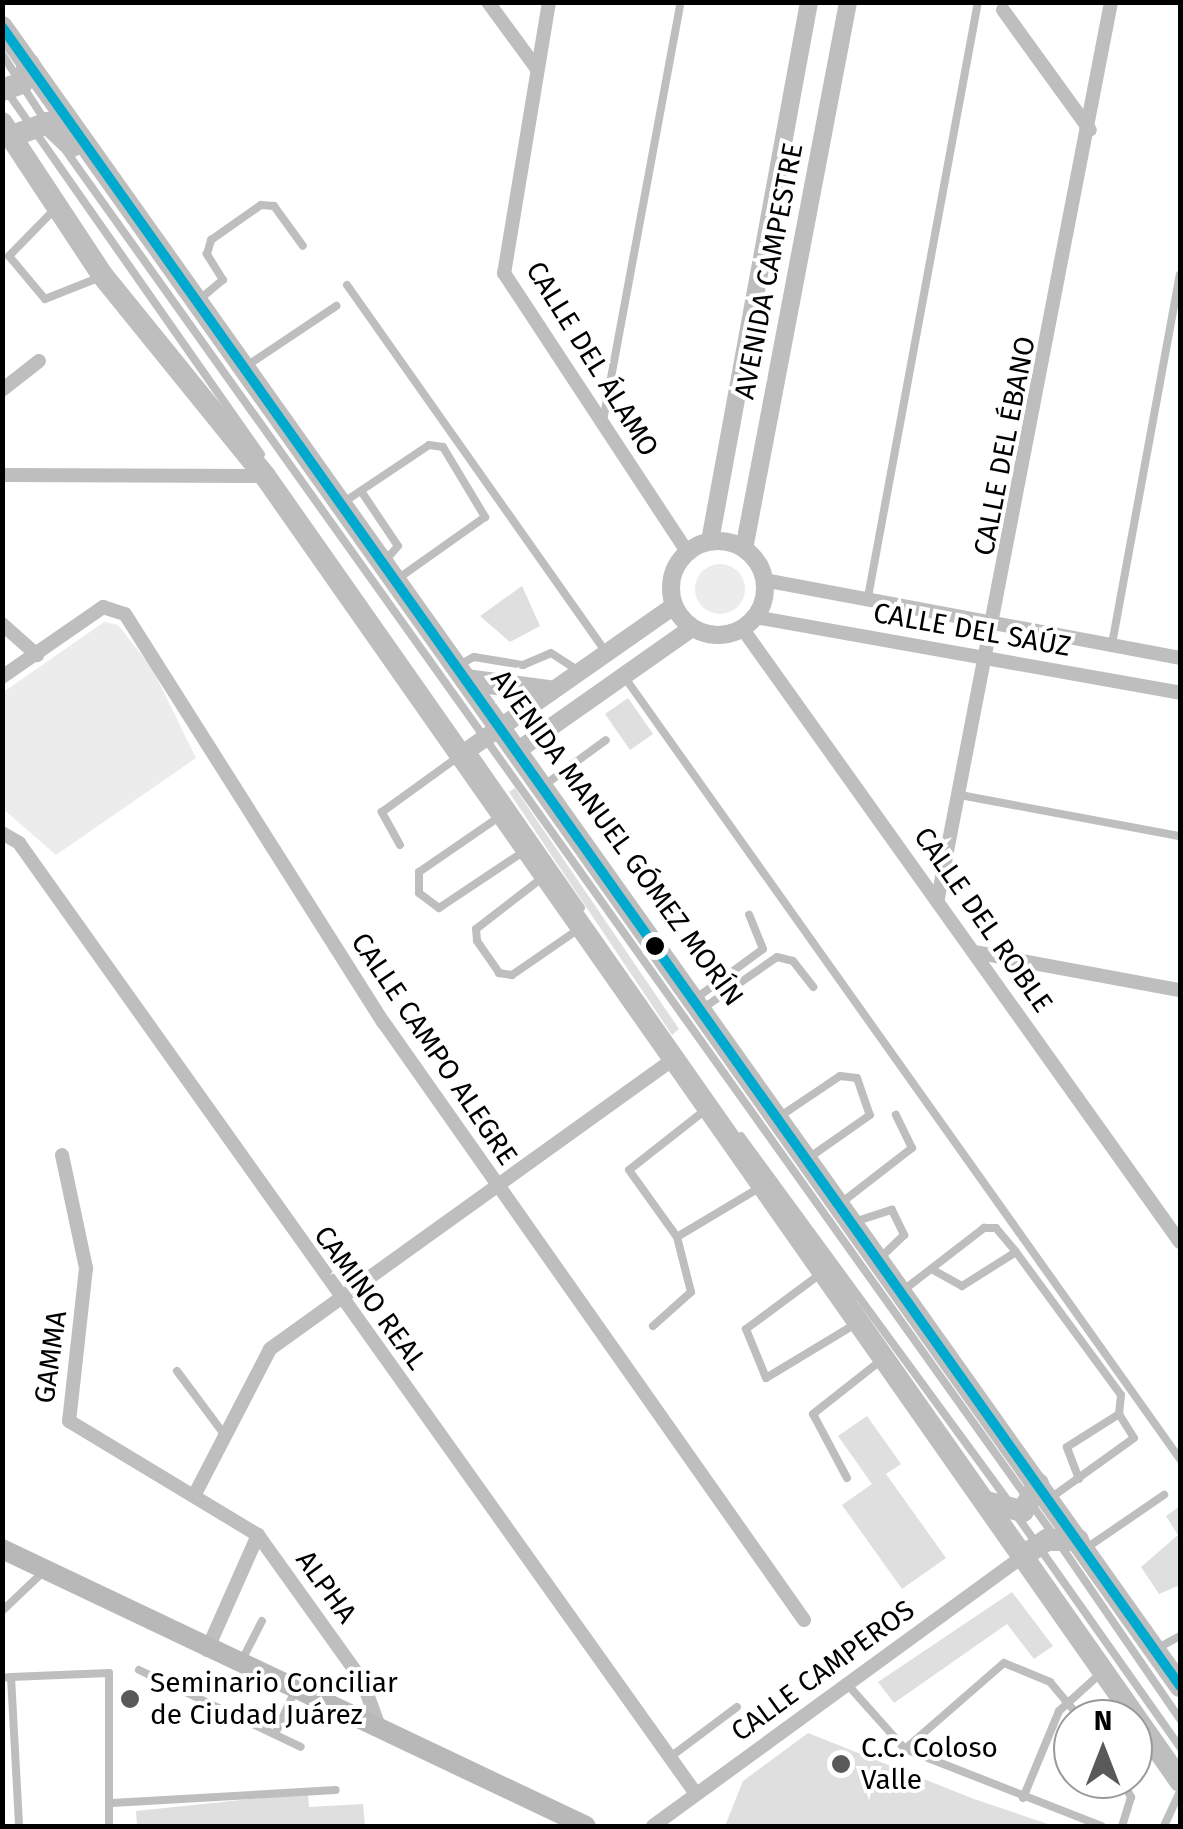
<!DOCTYPE html>
<html>
<head>
<meta charset="utf-8">
<style>
  body { margin:0 }
  #map { position:relative; width:1183px; height:1829px; overflow:hidden; background:#fff; font-family:"Fira Sans",sans-serif }
  div>[style] { position:absolute }
  [style*='--x'] { left:calc(var(--x)*1px); top:calc(var(--y)*1px); width:calc(var(--w)*1px); rotate:calc(var(--a)*1deg) }
  .green>* { inset:0; background:#ececec }
  .round { border-radius:50% }
  .building>* { inset:0; background:#dfdfdf }
  .service>* { height:8px; margin:-4px; padding:0 4px; transform-origin:4px; border-radius:4px; background:#bebebe }
  .minor>* { height:14px; margin:-7px; padding:0 7px; transform-origin:7px; border-radius:7px; background:#bebebe }
  .tertiary>* { height:18px; margin:-9px; padding:0 9px; transform-origin:9px; border-radius:9px; background:#bebebe }
  .tertiary>.ring { margin:-9px; padding:0; box-sizing:content-box; background:none; border:18px solid #bebebe; border-radius:50% }
  .secondary>* { height:20px; margin:-10px; padding:0 10px; transform-origin:10px; border-radius:10px; background:#b8b8b8 }
  .primary>* { height:22px; margin:-11px; padding:0 11px; transform-origin:11px; border-radius:11px; background:#bebebe }
  .bus-1>* { height:10px; margin:-5px; padding:0 5px; transform-origin:5px; border-radius:5px; background:#00a9ce }
  .dots>* { width:28px; height:28px; translate:-50% -50%; box-sizing:border-box; border:5px solid #fff; border-radius:50% }
  span { translate:-50% -50%; white-space:nowrap; text-align:center; line-height:1.15; -webkit-text-stroke:8px #fff; paint-order:stroke }
  .street-label { font-size:28px; color:#000 }
  .poi-label { font-size:28px; color:#000 }
  .left { translate:0 -50%; text-align:left }
  .frame { position:absolute; inset:0; border:5px solid #000; pointer-events:none }
  .north { position:absolute; left:1053px; top:1699px; width:100px; height:100px; box-sizing:border-box; background:#fff; border:2px solid #999; border-radius:50%; rotate:0deg; font-size:28px; font-weight:700; line-height:40px; text-align:center; color:#000 }
  .north::after { content:''; display:block; margin:auto; width:35px; height:45px; background:#595959; clip-path:polygon(50% 0,100% 100%,50% 72%,0 100%) }
</style>
</head>
<body>
<div id="map">
  <div class="green">
    <div class="round" style="left:695px;top:564px;width:50px;height:50px"></div>
    <div style="clip-path:polygon(104px 622px,118px 625px,152px 668px,196px 758px,56px 855px,3px 809px,2px 693px)"></div>
  </div>
  <div class="building">
    <div style="clip-path:polygon(522px 586px,540px 626px,510px 642px,480px 616px)"></div>
    <div style="clip-path:polygon(628px 698px,653px 734px,630px 750px,605px 714px)"></div>
    <div style="clip-path:polygon(515px 788px,679px 1029px,672px 1035px,509px 792px)"></div>
    <div style="clip-path:polygon(867px 1416px,901px 1464px,886px 1474px,946px 1558px,902px 1589px,842px 1505px,872px 1484px,838px 1436px)"></div>
    <div style="clip-path:polygon(1180px 1506px,1180px 1585px,1159px 1594px,1141px 1567px,1178px 1535px,1166px 1516px)"></div>
    <div style="clip-path:polygon(1012px 1592px,1053px 1646px,1034px 1659px,1007px 1624px,894px 1703px,878px 1682px)"></div>
    <div style="clip-path:polygon(808px 1733px,974px 1799px,1054px 1826px,725px 1826px,743px 1781px)"></div>
    <div style="clip-path:polygon(308px 1793px,309px 1807px,363px 1804px,365px 1826px,137px 1826px,136px 1811px)"></div>
  </div>
  <div class="service">
    <div style="--x:2;--y:54;--w:77;--a:57.1"></div>
    <div style="--x:8;--y:93;--w:441;--a:55"></div>
    <div style="--x:66;--y:151;--w:1699;--a:54.49"></div>
    <div style="--x:55;--y:209;--w:66;--a:134.4"></div>
    <div style="--x:9;--y:256;--w:56;--a:50.1"></div>
    <div style="--x:45;--y:299;--w:57;--a:-21.6"></div>
    <div style="--x:347;--y:285;--w:448;--a:54.8"></div>
    <div style="--x:200;--y:299;--w:30;--a:-40"></div>
    <div style="--x:223;--y:280;--w:31;--a:-122"></div>
    <div style="--x:207;--y:254;--w:15;--a:-74"></div>
    <div style="--x:211;--y:240;--w:61;--a:-35"></div>
    <div style="--x:261;--y:205;--w:13;--a:4"></div>
    <div style="--x:274;--y:206;--w:49;--a:54.1"></div>
    <div style="--x:245;--y:367;--w:110;--a:-33.8"></div>
    <div style="--x:603;--y:421;--w:426;--a:-79.5"></div>
    <div style="--x:361;--y:491;--w:66;--a:56.1"></div>
    <div style="--x:398;--y:546;--w:21;--a:131"></div>
    <div style="--x:344;--y:502;--w:102;--a:-33.8"></div>
    <div style="--x:429;--y:445;--w:14;--a:8"></div>
    <div style="--x:443;--y:447;--w:82;--a:59"></div>
    <div style="--x:485;--y:517;--w:109;--a:144.7"></div>
    <div style="--x:868;--y:597;--w:605;--a:-79.53"></div>
    <div style="--x:1112;--y:644;--w:375;--a:-79.6"></div>
    <div style="--x:457;--y:666;--w:19;--a:-28"></div>
    <div style="--x:474;--y:657;--w:50;--a:9.3"></div>
    <div style="--x:523;--y:665;--w:30;--a:-23"></div>
    <div style="--x:551;--y:653;--w:31;--a:33"></div>
    <div style="--x:623;--y:675;--w:962;--a:54.61"></div>
    <div style="--x:472;--y:751;--w:191;--a:55.2"></div>
    <div style="--x:546;--y:784;--w:74;--a:-36.3"></div>
    <div style="--x:960;--y:795;--w:224;--a:10.6"></div>
    <div style="--x:499;--y:817;--w:97;--a:145.5"></div>
    <div style="--x:419;--y:872;--w:21;--a:90"></div>
    <div style="--x:419;--y:893;--w:25;--a:37"></div>
    <div style="--x:439;--y:908;--w:101;--a:-33.7"></div>
    <div style="--x:400;--y:845;--w:38;--a:-119"></div>
    <div style="--x:382;--y:812;--w:94;--a:-35.9"></div>
    <div style="--x:542;--y:878;--w:83;--a:142.3"></div>
    <div style="--x:476;--y:929;--w:12;--a:85"></div>
    <div style="--x:477;--y:941;--w:39;--a:55"></div>
    <div style="--x:499;--y:973;--w:13;--a:9"></div>
    <div style="--x:512;--y:975;--w:78;--a:-34.5"></div>
    <div style="--x:695;--y:999;--w:84;--a:-36.3"></div>
    <div style="--x:763;--y:949;--w:37;--a:-112"></div>
    <div style="--x:702;--y:1009;--w:91;--a:-34.7"></div>
    <div style="--x:777;--y:957;--w:16;--a:14"></div>
    <div style="--x:793;--y:961;--w:33;--a:52"></div>
    <div style="--x:704;--y:1111;--w:95;--a:141.8"></div>
    <div style="--x:629;--y:1170;--w:82;--a:54.4"></div>
    <div style="--x:677;--y:1237;--w:96;--a:-30.9"></div>
    <div style="--x:779;--y:1117;--w:73;--a:-33.9"></div>
    <div style="--x:840;--y:1076;--w:17;--a:7"></div>
    <div style="--x:857;--y:1078;--w:39;--a:71"></div>
    <div style="--x:870;--y:1115;--w:73;--a:145"></div>
    <div style="--x:741;--y:1136;--w:451;--a:53.8"></div>
    <div style="--x:841;--y:1203;--w:90;--a:-37.8"></div>
    <div style="--x:912;--y:1148;--w:37;--a:-116"></div>
    <div style="--x:854;--y:1222;--w:40;--a:-18"></div>
    <div style="--x:892;--y:1210;--w:28;--a:64"></div>
    <div style="--x:904;--y:1235;--w:33;--a:136"></div>
    <div style="--x:1016;--y:1252;--w:177;--a:53.7"></div>
    <div style="--x:1121;--y:1395;--w:19;--a:96"></div>
    <div style="--x:1119;--y:1414;--w:28;--a:58"></div>
    <div style="--x:1134;--y:1438;--w:101;--a:144.3"></div>
    <div style="--x:819;--y:1275;--w:91;--a:143.5"></div>
    <div style="--x:746;--y:1329;--w:53;--a:67.8"></div>
    <div style="--x:766;--y:1378;--w:103;--a:-31.1"></div>
    <div style="--x:905;--y:1289;--w:100;--a:-37.7"></div>
    <div style="--x:984;--y:1228;--w:12;--a:0"></div>
    <div style="--x:996;--y:1228;--w:31;--a:50"></div>
    <div style="--x:1016;--y:1252;--w:64;--a:147.8"></div>
    <div style="--x:962;--y:1286;--w:35;--a:-151"></div>
    <div style="--x:653;--y:1326;--w:51;--a:-41.8"></div>
    <div style="--x:691;--y:1292;--w:57;--a:-104.3"></div>
    <div style="--x:177;--y:1371;--w:79;--a:53.3"></div>
    <div style="--x:847;--y:1478;--w:72;--a:-118"></div>
    <div style="--x:813;--y:1414;--w:85;--a:-38.3"></div>
    <div style="--x:1079;--y:1479;--w:34;--a:-111"></div>
    <div style="--x:1067;--y:1447;--w:62;--a:-32.4"></div>
    <div style="--x:1017;--y:1516;--w:283;--a:54.8"></div>
    <div style="--x:1061;--y:1546;--w:210;--a:55.5"></div>
    <div style="--x:1085;--y:1549;--w:96;--a:-34.4"></div>
    <div style="--x:2;--y:1611;--w:55;--a:-43.5"></div>
    <div style="--x:1158;--y:1648;--w:25;--a:-29"></div>
    <div style="--x:241;--y:1662;--w:46;--a:-62.9"></div>
    <div style="--x:139;--y:1670;--w:179;--a:25.4"></div>
    <div style="--x:11;--y:1677;--w:98;--a:-2.3"></div>
    <div style="--x:109;--y:1673;--w:153;--a:90"></div>
    <div style="--x:2;--y:1678;--w:9;--a:-6"></div>
    <div style="--x:11;--y:1677;--w:149;--a:86.9"></div>
    <div style="--x:847;--y:1684;--w:87;--a:48.3"></div>
    <div style="--x:905;--y:1749;--w:211;--a:21.4"></div>
    <div style="--x:275;--y:1734;--w:45;--a:-65.1"></div>
    <div style="--x:905;--y:1749;--w:131;--a:-41"></div>
    <div style="--x:1004;--y:1663;--w:50;--a:22.4"></div>
    <div style="--x:1050;--y:1682;--w:48;--a:50"></div>
    <div style="--x:669;--y:1758;--w:85;--a:-36.9"></div>
    <div style="--x:1121;--y:1779;--w:21;--a:61"></div>
    <div style="--x:1131;--y:1797;--w:30;--a:107"></div>
    <div style="--x:1023;--y:1798;--w:94;--a:-67.5"></div>
    <div style="--x:1059;--y:1711;--w:57;--a:-42.1"></div>
    <div style="--x:112;--y:1803;--w:224;--a:-3.3"></div>
    <div style="--x:1164;--y:1826;--w:38;--a:-65"></div>
  </div>
  <div class="minor">
    <div style="--x:488;--y:2;--w:83;--a:53.8"></div>
    <div style="--x:549;--y:2;--w:275;--a:99.4"></div>
    <div style="--x:504;--y:273;--w:334;--a:56.7"></div>
    <div style="--x:1003;--y:10;--w:148;--a:54.1"></div>
    <div style="--x:2;--y:390;--w:47;--a:-38.1"></div>
    <div style="--x:2;--y:475;--w:263;--a:0.2"></div>
    <div style="--x:764;--y:580;--w:423;--a:10.6"></div>
    <div style="--x:755;--y:617;--w:432;--a:10.1"></div>
    <div style="--x:2;--y:624;--w:47;--a:41.5"></div>
    <div style="--x:742;--y:628;--w:754;--a:54.5"></div>
    <div style="--x:2;--y:677;--w:123;--a:-34.7"></div>
    <div style="--x:103;--y:607;--w:23;--a:18"></div>
    <div style="--x:125;--y:614;--w:484;--a:57.7"></div>
    <div style="--x:384;--y:1023;--w:730;--a:54.87"></div>
    <div style="--x:2;--y:833;--w:20;--a:30"></div>
    <div style="--x:19;--y:843;--w:1167;--a:54.55"></div>
    <div style="--x:938;--y:898;--w:913;--a:-79.07"></div>
    <div style="--x:974;--y:952;--w:209;--a:10.5"></div>
    <div style="--x:62;--y:1155;--w:116;--a:78"></div>
    <div style="--x:86;--y:1268;--w:154;--a:96.3"></div>
    <div style="--x:69;--y:1421;--w:221;--a:31.1"></div>
    <div style="--x:258;--y:1535;--w:178;--a:54.4"></div>
    <div style="--x:362;--y:1680;--w:55;--a:69.9"></div>
    <div style="--x:196;--y:1492;--w:161;--a:-62.6"></div>
    <div style="--x:270;--y:1349;--w:492;--a:-35.7"></div>
    <div style="--x:207;--y:1650;--w:126;--a:-66.1"></div>
    <div style="--x:653;--y:1826;--w:458;--a:-36.1"></div>
  </div>
  <div class="tertiary">
    <div style="--x:710;--y:541;--w:548;--a:-79.59"></div>
    <div class="ring" style="left:671px;top:541px;width:76px;height:76px"></div>
    <div style="--x:744;--y:549;--w:557;--a:-79.23"></div>
    <div style="--x:517;--y:751;--w:214;--a:-35.1"></div>
    <div style="--x:458;--y:757;--w:264;--a:-35"></div>
  </div>
  <div class="secondary">
    <div style="--x:2;--y:1549;--w:646;--a:25.38"></div>
  </div>
  <div class="primary">
    <div style="--x:2;--y:27;--w:2035;--a:54.62"></div>
    <div style="--x:2;--y:90;--w:21;--a:-19"></div>
    <div style="--x:22;--y:83;--w:20;--a:-70"></div>
    <div style="--x:2;--y:123;--w:183;--a:56.6"></div>
    <div style="--x:103;--y:276;--w:257;--a:51"></div>
    <div style="--x:265;--y:476;--w:1594;--a:54.96"></div>
    <div style="--x:12;--y:136;--w:37;--a:-20"></div>
    <div style="--x:47;--y:123;--w:34;--a:43"></div>
    <div style="--x:466;--y:680;--w:83;--a:7.6"></div>
    <div style="--x:986;--y:1502;--w:38;--a:14"></div>
    <div style="--x:1023;--y:1511;--w:31;--a:-61"></div>
    <div style="--x:1023;--y:1556;--w:29;--a:-34"></div>
    <div style="--x:1047;--y:1540;--w:31;--a:0"></div>
  </div>
  <div class="bus-1">
    <div style="--x:2;--y:27;--w:2035;--a:54.62"></div>
  </div>
  <div class="dots">
    <div style="left:655px;top:946px;background:#000"></div>
    <div style="left:130px;top:1699px;background:#595959"></div>
    <div style="left:841px;top:1764px;background:#595959"></div>
  </div>
  <div class="street-label">
    <span style="left:769px;top:271px;rotate:-79deg">AVENIDA CAMPESTRE</span>
    <span style="left:592px;top:359px;rotate:58deg">CALLE DEL ÁLAMO</span>
    <span style="left:1005px;top:446px;rotate:-79deg">CALLE DEL ÉBANO</span>
    <span style="left:972px;top:630px;rotate:10deg">CALLE DEL SAÚZ</span>
    <span style="left:617px;top:838px;rotate:54deg">AVENIDA MANUEL GÓMEZ MORÍN</span>
    <span style="left:983px;top:920px;rotate:55deg">CALLE DEL ROBLE</span>
    <span style="left:434px;top:1049px;rotate:56deg">CALLE CAMPO ALEGRE</span>
    <span style="left:370px;top:1298px;rotate:54deg">CAMINO REAL</span>
    <span style="left:51px;top:1357px;rotate:-82deg">GAMMA</span>
    <span style="left:326px;top:1587px;rotate:54deg">ALPHA</span>
    <span style="left:823px;top:1671px;rotate:-36deg">CALLE CAMPEROS</span>
  </div>
  <div class="poi-label">
    <span class="left" style="left:150px;top:1699px">Seminario Conciliar<br>de Ciudad Juárez</span>
    <span class="left" style="left:861px;top:1764px">C.C. Coloso<br>Valle</span>
  </div>
  <div class="frame"></div>
  <div class="north">N</div>
</div>
</body>
</html>
